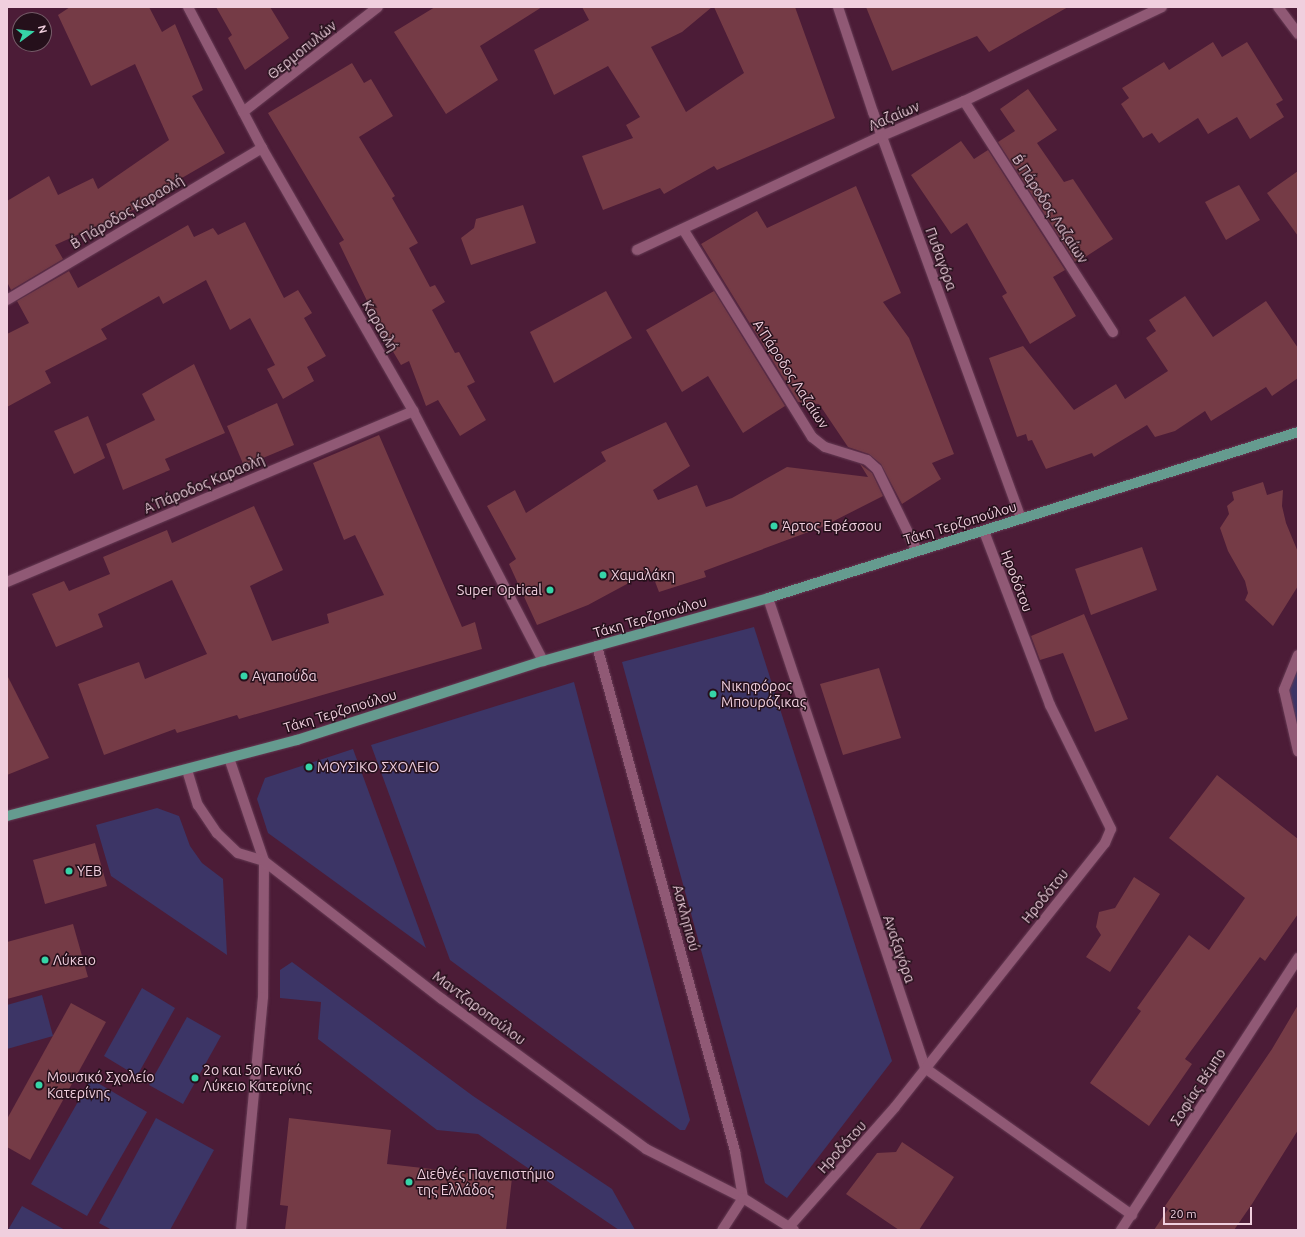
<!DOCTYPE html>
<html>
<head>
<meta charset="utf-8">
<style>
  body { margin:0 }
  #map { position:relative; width:1305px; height:1237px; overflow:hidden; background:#4c1c37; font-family:Ubuntu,sans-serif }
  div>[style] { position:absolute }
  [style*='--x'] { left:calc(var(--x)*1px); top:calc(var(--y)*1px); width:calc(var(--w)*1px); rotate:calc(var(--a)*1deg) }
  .green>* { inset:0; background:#3c3566 }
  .building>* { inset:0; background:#753b46 }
  .roads { filter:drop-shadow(0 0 1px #663b54) drop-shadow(0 0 1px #663b54) }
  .minor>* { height:10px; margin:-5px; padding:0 5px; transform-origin:5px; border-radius:5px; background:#905975 }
  .major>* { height:10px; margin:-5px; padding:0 5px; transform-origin:5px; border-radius:5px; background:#659b8f }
  .dots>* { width:11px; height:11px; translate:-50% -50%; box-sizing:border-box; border:2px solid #25101b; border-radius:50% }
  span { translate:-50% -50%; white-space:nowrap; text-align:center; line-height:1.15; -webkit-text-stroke:3px #25101b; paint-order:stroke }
  .street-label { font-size:14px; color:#f0cfde }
  .poi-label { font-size:14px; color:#f0cfde }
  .left { translate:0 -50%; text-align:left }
  .right { translate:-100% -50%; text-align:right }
  .frame { position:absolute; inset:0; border:8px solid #f0cfde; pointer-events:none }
  .north { position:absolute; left:12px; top:12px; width:40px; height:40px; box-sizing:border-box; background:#25101b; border:1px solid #765c69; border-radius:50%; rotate:75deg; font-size:11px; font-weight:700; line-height:16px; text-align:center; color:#f0cfde }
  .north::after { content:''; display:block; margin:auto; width:14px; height:18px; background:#36d4a7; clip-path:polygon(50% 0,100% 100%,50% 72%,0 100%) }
  .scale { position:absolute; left:1163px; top:1207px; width:89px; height:18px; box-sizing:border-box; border:2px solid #f0cfde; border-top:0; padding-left:5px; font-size:12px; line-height:14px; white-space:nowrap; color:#f0cfde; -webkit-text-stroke:3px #25101b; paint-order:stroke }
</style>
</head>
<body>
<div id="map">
  <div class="green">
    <div style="clip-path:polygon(754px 627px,892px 1061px,787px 1198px,765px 1183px,622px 662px)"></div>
    <div style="clip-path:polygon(1298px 657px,1298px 737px,1286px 705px,1288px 674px)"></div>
    <div style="clip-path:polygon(574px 682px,690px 1120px,685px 1130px,680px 1130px,450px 960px,371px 745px)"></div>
    <div style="clip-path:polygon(353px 749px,426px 948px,268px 833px,257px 799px,265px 778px)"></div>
    <div style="clip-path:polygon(157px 808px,179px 816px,190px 846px,202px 863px,223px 879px,227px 955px,111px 876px,96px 825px)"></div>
    <div style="clip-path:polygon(292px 962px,473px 1096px,612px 1189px,635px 1230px,619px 1230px,478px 1134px,437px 1130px,318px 1039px,321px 1002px,280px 998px,280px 970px)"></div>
    <div style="clip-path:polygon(142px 988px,175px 1008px,137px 1076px,104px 1056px)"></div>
    <div style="clip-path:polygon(42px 995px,53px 1036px,7px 1049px,7px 1005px)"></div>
    <div style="clip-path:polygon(187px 1017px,221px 1036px,183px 1104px,149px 1085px)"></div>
    <div style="clip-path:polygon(91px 1079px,147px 1112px,87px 1216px,31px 1184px)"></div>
    <div style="clip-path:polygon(156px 1118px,214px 1150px,170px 1230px,112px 1230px,99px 1223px)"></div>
    <div style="clip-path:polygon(22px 1206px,65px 1230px,8px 1230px)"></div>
  </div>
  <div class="building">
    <div style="clip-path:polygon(70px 7px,149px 7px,162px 32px,175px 24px,203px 90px,192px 96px,225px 153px,168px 186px,171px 193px,55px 245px,63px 259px,11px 290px,7px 282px,7px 201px,49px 176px,58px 195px,93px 178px,98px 189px,169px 140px,135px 64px,91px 86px,58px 15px)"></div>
    <div style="clip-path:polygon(216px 7px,270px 7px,289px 38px,245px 70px,228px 38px,232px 35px)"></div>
    <div style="clip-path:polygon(435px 7px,542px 7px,480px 46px,498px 80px,446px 114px,394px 32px)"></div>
    <div style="clip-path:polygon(582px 7px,712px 7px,682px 32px,651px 47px,686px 112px,744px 73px,714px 7px,795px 7px,835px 118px,717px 170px,714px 166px,664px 194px,660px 188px,603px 210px,582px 156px,633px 138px,626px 125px,640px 117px,608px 66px,554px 95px,534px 50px,589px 20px)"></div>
    <div style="clip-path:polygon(866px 7px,1068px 7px,989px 52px,977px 36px,892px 71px)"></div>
    <div style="clip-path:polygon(1213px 42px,1222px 57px,1247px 42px,1283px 100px,1276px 104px,1284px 117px,1250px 139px,1237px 117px,1208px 134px,1198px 118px,1159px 143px,1152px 133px,1143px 138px,1121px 104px,1129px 98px,1122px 88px,1164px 62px,1169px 70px)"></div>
    <div style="clip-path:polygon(352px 63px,364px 83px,371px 79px,393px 116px,359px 137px,395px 196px,392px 198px,418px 243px,409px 248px,430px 287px,435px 285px,445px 302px,432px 310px,455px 353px,459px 352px,475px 382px,467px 386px,486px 420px,460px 436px,438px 400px,426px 406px,409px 361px,401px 365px,385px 338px,339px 243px,344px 240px,268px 113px)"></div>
    <div style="clip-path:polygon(1028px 89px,1057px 130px,1037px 143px,1064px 182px,1073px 179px,1113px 239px,1076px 263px,998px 142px,1015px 131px,1000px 109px)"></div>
    <div style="clip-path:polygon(961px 141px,974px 159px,988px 150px,1065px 270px,1053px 277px,1076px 316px,1030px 344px,1002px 296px,1007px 293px,967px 223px,951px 234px,911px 175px)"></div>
    <div style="clip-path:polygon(1298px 171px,1298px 236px,1267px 193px)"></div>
    <div style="clip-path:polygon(1239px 185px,1260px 220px,1226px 240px,1205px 202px)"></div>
    <div style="clip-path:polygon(856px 186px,901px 293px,883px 302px,909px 338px,954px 454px,932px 463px,941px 479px,902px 504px,881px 464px,869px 454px,848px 447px,819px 404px,798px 402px,701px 244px,757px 211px,767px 228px)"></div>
    <div style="clip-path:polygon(523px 205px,536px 243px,471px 265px,461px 238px,474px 228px,476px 219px)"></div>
    <div style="clip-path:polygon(245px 222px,284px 298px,298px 290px,312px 313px,304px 318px,326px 356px,307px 367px,314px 381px,283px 399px,267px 369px,275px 365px,250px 318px,230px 330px,206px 280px,163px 304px,159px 296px,101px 329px,107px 339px,45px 371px,51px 383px,7px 407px,7px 334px,29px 323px,17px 301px,69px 271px,78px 288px,188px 225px,194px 237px,213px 228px,218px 235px)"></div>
    <div style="clip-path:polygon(606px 291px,632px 338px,554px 383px,530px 332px)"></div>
    <div style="clip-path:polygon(714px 291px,785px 406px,743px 433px,708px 376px,682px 392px,646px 330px)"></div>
    <div style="clip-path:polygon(1185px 296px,1213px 337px,1266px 301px,1298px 348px,1298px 378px,1272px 396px,1266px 387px,1211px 421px,1205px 411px,1175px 431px,1155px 437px,1147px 425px,1094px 457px,1092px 453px,1046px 469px,1032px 440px,1028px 441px,1026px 434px,1017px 437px,989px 358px,1023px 346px,1074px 410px,1116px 384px,1125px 399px,1168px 371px,1146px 338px,1156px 331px,1149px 320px)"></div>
    <div style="clip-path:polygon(194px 364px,225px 433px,165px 459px,170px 470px,123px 490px,106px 444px,155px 420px,142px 394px)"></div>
    <div style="clip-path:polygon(277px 403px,294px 445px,244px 466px,227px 426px)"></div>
    <div style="clip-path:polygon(88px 416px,105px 458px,74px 474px,54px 431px)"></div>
    <div style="clip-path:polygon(666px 422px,690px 466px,653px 490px,658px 500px,697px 485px,706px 507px,732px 498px,787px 467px,868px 477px,860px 464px,872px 473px,883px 496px,822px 527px,704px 571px,706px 577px,659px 592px,651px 571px,588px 605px,537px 625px,509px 564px,516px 559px,487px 506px,515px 490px,526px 513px,606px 461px,601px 452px)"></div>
    <div style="clip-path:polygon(379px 435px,462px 627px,475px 622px,482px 649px,239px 719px,237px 715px,177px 733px,175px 729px,104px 755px,78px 684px,139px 662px,145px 679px,207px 654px,172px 580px,98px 614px,103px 627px,56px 647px,32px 594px,64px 581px,69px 591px,110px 574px,103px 557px,167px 530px,172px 543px,254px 506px,283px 570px,250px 586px,272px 641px,329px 623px,327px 614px,384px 595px,355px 535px,344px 540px,313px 463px)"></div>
    <div style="clip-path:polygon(1263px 482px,1267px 495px,1283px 490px,1282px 506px,1286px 523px,1298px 552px,1298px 586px,1273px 626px,1245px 600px,1248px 593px,1245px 581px,1228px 551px,1220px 528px,1229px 514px,1227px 506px,1234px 500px,1232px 492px)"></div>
    <div style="clip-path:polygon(1142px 547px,1157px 590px,1091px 615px,1075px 569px)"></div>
    <div style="clip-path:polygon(1084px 614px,1128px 719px,1095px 732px,1063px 653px,1040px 660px,1031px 636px)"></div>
    <div style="clip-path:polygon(879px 668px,901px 738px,843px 755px,820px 684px)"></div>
    <div style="clip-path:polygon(7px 675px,49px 758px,7px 775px)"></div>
    <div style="clip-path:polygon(1217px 775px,1298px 839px,1298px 914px,1265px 961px,1260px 957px,1185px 1059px,1192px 1064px,1149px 1126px,1090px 1083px,1141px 1011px,1137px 1008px,1189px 935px,1209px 950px,1245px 898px,1169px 838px)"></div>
    <div style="clip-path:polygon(95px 843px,107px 886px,45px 904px,33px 860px)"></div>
    <div style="clip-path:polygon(1134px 877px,1160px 894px,1110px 972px,1086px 957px,1101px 935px,1096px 927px,1099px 912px,1115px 908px)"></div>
    <div style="clip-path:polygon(73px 924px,88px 977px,7px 999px,7px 942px)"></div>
    <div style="clip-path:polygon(71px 1003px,106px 1022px,30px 1160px,7px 1147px,7px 1119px)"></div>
    <div style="clip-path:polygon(1298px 1005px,1298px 1130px,1252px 1204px,1234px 1230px,1154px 1230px,1168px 1209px,1165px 1206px,1272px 1049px)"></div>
    <div style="clip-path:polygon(289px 1118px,391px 1130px,387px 1164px,512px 1178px,506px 1230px,285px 1230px,288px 1206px,280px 1205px)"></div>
    <div style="clip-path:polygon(902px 1142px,954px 1177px,919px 1230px,899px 1230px,846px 1194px,877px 1153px,896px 1152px)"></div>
  </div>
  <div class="roads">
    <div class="minor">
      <div style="--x:188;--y:7;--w:159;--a:62.3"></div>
      <div style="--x:262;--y:148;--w:303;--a:60.1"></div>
      <div style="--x:413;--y:411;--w:282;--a:62.5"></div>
      <div style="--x:838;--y:7;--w:111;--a:71.6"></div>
      <div style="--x:873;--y:112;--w:433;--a:70"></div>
      <div style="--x:1278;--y:7;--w:34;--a:53"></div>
      <div style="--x:964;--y:101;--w:275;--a:57.2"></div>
      <div style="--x:243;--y:112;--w:171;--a:-37.9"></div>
      <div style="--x:683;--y:229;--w:245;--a:58.2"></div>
      <div style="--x:812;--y:437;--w:16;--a:38"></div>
      <div style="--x:825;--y:447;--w:44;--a:17.2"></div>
      <div style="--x:867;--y:460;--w:13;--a:42"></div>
      <div style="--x:877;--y:469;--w:91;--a:64"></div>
      <div style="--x:637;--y:250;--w:270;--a:-25"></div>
      <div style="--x:882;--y:136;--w:89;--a:-23.1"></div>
      <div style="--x:964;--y:101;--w:219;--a:-25.4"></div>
      <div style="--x:7;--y:300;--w:297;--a:-30.8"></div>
      <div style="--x:7;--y:582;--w:441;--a:-22.8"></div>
      <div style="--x:768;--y:598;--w:496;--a:71.5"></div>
      <div style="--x:925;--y:1068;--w:254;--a:35.4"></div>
      <div style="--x:597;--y:646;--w:524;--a:74.72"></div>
      <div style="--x:735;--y:1151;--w:48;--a:80.3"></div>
      <div style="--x:743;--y:1198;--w:38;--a:123"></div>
      <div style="--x:1298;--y:655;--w:38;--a:112"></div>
      <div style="--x:1284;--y:690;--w:63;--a:77.1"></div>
      <div style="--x:229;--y:758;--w:109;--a:71.2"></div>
      <div style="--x:264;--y:861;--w:136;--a:90.4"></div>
      <div style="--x:263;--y:997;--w:234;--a:95.4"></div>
      <div style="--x:187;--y:770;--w:37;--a:73"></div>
      <div style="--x:198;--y:805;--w:34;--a:56"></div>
      <div style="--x:217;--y:833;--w:29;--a:44"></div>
      <div style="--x:238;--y:853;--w:27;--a:17"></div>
      <div style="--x:264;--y:861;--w:225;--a:37.8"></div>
      <div style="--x:442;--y:999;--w:253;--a:36.3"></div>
      <div style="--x:646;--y:1149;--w:109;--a:26.8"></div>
      <div style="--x:743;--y:1198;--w:60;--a:32.1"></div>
      <div style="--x:789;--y:1227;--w:160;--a:-48.5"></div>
      <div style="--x:895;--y:1107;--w:337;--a:-51.5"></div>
      <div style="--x:1105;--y:843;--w:15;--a:-67"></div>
      <div style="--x:1111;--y:829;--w:138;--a:-116.2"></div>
      <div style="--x:1050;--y:705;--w:186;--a:-110.8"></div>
      <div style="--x:1121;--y:1230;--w:325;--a:-56.9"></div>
    </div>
    <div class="major">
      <div style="--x:7;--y:816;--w:300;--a:-14.7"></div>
      <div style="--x:297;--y:740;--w:258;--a:-17.8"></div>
      <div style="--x:543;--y:661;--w:234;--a:-15.6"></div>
      <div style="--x:768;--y:598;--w:555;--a:-17.39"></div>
    </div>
  </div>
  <div class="dots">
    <div style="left:774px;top:526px;background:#36d4a7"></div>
    <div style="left:603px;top:575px;background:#36d4a7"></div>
    <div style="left:550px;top:590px;background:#36d4a7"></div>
    <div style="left:244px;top:676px;background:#36d4a7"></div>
    <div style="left:713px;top:694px;background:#36d4a7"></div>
    <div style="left:309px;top:767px;background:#36d4a7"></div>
    <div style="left:69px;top:871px;background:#36d4a7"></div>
    <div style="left:45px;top:960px;background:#36d4a7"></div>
    <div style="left:195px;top:1078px;background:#36d4a7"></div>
    <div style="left:39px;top:1085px;background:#36d4a7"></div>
    <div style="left:409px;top:1182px;background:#36d4a7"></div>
  </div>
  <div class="street-label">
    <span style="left:302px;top:50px;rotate:-39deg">Θερμοπυλών</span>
    <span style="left:894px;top:116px;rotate:-23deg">Λαζαίων</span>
    <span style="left:1050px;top:209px;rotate:57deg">Β΄ Πάροδος Λαζαίων</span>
    <span style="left:127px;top:212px;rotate:-31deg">Β΄ Πάροδος Καραολή</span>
    <span style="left:941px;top:259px;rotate:70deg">Πυθαγόρα</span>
    <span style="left:380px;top:326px;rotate:60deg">Καραολή</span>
    <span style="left:791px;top:374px;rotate:57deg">Α΄ Πάροδος Λαζαίων</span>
    <span style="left:204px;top:484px;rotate:-23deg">Α΄ Πάροδος Καραολή</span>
    <span style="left:960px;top:523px;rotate:-17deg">Τάκη Τερζοπούλου</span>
    <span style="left:1017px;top:581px;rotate:69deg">Ηροδότου</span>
    <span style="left:650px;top:617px;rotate:-16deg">Τάκη Τερζοπούλου</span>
    <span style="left:340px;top:711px;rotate:-17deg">Τάκη Τερζοπούλου</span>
    <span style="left:1045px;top:896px;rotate:-51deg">Ηροδότου</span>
    <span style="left:686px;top:918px;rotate:75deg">Ασκληπιού</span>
    <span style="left:899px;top:949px;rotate:71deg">Αναξαγόρα</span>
    <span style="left:479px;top:1008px;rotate:37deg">Μαντζαροπούλου</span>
    <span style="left:1198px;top:1087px;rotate:-57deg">Σοφίας Βέμπο</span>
    <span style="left:842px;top:1147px;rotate:-48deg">Ηροδότου</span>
  </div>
  <div class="poi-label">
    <span class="left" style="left:782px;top:526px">Άρτος Εφέσσου</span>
    <span class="left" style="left:611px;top:575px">Χαμαλάκη</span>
    <span class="right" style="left:542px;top:590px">Super Optical</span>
    <span class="left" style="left:252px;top:676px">Αγαπούδα</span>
    <span class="left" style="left:721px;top:694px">Νικηφόρος<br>Μπουρόζικας</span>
    <span class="left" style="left:317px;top:767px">ΜΟΥΣΙΚΟ ΣΧΟΛΕΙΟ</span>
    <span class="left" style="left:77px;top:871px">ΥΕΒ</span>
    <span class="left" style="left:53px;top:960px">Λύκειο</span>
    <span class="left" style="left:203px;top:1078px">2ο και 5ο Γενικό<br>Λύκειο Κατερίνης</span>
    <span class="left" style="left:47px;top:1085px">Μουσικό Σχολείο<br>Κατερίνης</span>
    <span class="left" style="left:417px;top:1182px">Διεθνές Πανεπιστήμιο<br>της Ελλάδος</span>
  </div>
  <div class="frame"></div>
  <div class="north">N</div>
  <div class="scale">20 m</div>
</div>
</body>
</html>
